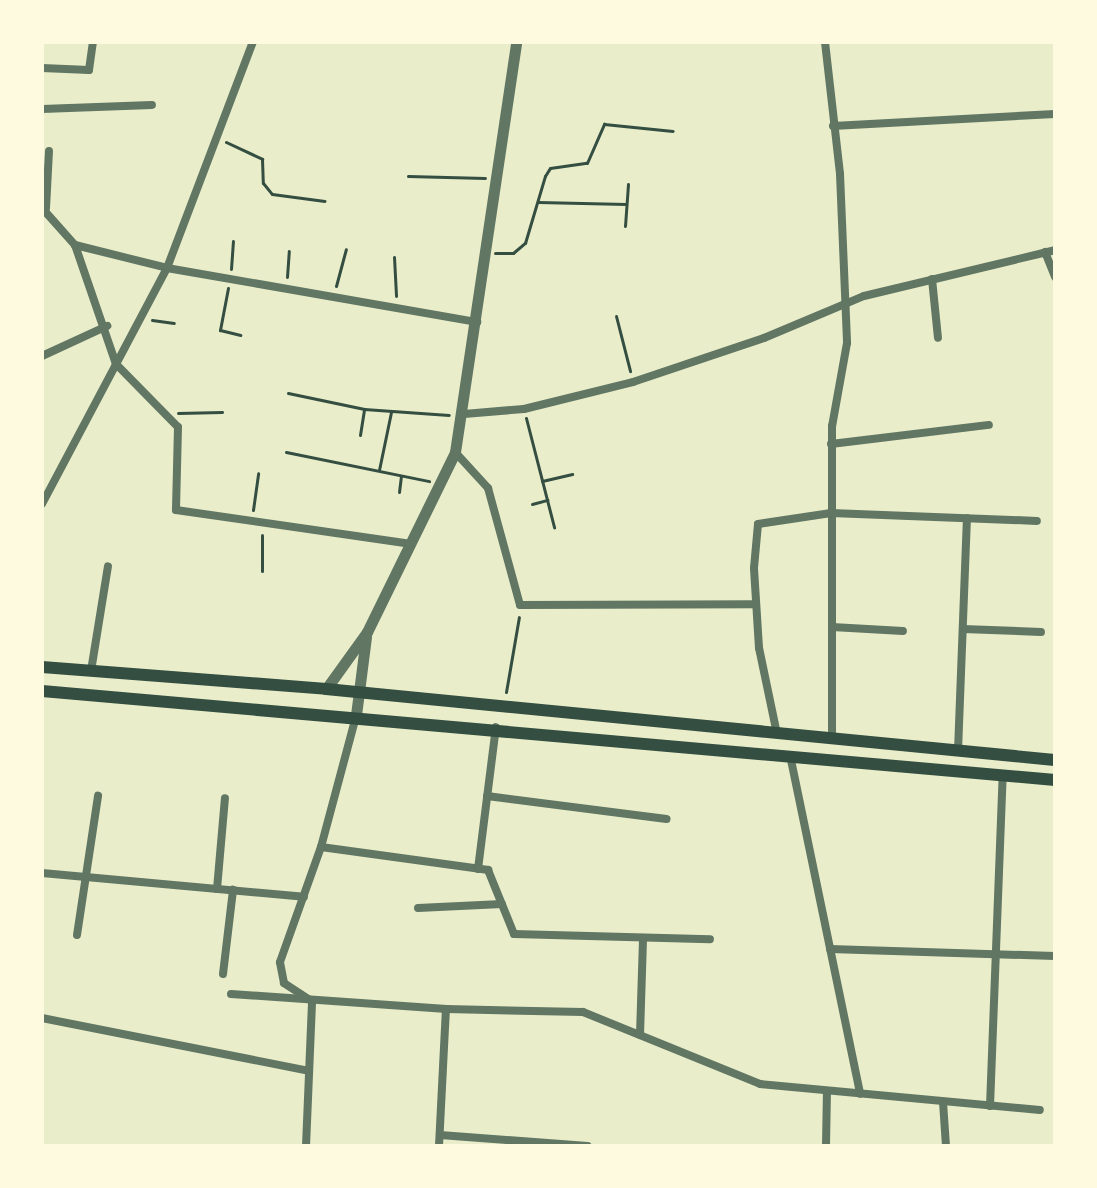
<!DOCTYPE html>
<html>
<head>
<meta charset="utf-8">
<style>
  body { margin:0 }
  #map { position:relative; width:1097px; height:1188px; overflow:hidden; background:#e9edc9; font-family:Lora,serif }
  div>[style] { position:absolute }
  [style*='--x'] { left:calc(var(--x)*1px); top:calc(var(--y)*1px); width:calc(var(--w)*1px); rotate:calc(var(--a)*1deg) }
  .path>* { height:3px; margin:-1.5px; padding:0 1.5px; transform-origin:1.5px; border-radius:1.5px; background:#344e41 }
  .minor>* { height:8px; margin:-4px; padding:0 4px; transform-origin:4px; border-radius:4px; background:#617663 }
  .tertiary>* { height:11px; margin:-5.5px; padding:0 5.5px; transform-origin:5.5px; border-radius:5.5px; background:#617663 }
  .secondary>* { height:12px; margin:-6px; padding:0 6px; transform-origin:6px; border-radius:6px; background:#344e41 }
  span { translate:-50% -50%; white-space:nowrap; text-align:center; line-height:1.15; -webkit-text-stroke:6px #fefae0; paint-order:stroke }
  .frame { position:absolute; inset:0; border:44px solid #fefae0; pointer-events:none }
</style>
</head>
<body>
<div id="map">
  <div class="path">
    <div style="--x:226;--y:142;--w:40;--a:25"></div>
    <div style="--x:262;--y:159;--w:24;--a:88"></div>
    <div style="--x:263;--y:183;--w:14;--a:51"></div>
    <div style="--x:272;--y:194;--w:53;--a:7.5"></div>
    <div style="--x:408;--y:176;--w:77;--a:1.5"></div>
    <div style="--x:538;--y:202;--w:88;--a:1.3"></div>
    <div style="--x:625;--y:226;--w:42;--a:-85.9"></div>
    <div style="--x:495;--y:253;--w:18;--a:0"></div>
    <div style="--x:513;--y:253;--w:16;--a:-40"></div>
    <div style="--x:525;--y:243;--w:70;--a:-73.4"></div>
    <div style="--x:545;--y:176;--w:9;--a:-58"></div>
    <div style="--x:550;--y:168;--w:37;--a:-8"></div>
    <div style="--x:587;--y:163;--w:43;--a:-66.4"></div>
    <div style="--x:604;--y:124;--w:69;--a:5.8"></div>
    <div style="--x:394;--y:257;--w:39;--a:87"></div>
    <div style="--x:231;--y:269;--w:28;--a:-86"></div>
    <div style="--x:287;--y:277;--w:26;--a:-86"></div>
    <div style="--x:336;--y:286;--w:38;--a:-75"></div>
    <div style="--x:228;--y:288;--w:43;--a:100.8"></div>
    <div style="--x:220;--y:330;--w:21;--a:14"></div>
    <div style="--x:616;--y:316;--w:57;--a:75.7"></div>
    <div style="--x:152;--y:320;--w:22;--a:8"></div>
    <div style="--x:288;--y:393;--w:78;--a:11.9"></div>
    <div style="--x:364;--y:409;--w:85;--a:4"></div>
    <div style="--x:178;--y:413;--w:44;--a:-1.3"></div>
    <div style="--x:526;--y:418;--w:113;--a:75.6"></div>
    <div style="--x:360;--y:435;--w:26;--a:-81"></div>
    <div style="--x:286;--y:452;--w:146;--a:11.5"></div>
    <div style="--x:379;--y:470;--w:59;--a:-78.3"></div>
    <div style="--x:542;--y:481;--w:31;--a:-13"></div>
    <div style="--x:399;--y:492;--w:16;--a:-83"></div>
    <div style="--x:532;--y:504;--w:16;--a:-15"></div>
    <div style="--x:253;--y:510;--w:37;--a:-82"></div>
    <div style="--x:262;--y:571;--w:36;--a:-90"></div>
    <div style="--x:506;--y:692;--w:76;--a:-80.2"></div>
  </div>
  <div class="minor">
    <div style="--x:825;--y:42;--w:133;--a:83.5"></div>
    <div style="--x:840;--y:174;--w:169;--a:87.6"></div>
    <div style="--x:847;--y:343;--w:84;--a:100.2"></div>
    <div style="--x:832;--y:426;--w:313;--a:90"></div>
    <div style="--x:42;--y:68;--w:47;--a:2.4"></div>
    <div style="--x:89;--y:70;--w:28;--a:-82"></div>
    <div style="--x:42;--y:109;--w:110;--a:-2.1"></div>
    <div style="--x:833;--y:126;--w:222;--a:-3.1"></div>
    <div style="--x:42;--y:208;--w:50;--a:48.3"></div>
    <div style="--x:75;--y:245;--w:95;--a:14"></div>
    <div style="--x:167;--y:268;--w:315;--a:9.9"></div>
    <div style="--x:46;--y:208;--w:57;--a:-87"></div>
    <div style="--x:75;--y:245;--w:126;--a:71"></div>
    <div style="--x:116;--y:364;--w:88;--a:45.5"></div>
    <div style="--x:178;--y:427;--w:83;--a:91.4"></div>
    <div style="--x:176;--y:510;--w:238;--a:8.2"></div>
    <div style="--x:1045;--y:252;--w:27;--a:68"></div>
    <div style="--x:932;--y:279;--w:59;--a:84.2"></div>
    <div style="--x:42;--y:356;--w:72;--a:-24.8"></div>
    <div style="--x:464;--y:414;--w:60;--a:-4.8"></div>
    <div style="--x:524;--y:409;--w:112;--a:-13.9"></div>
    <div style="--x:633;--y:382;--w:138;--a:-18.6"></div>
    <div style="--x:764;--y:338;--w:108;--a:-22.8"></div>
    <div style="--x:864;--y:296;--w:196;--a:-13.5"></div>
    <div style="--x:831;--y:444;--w:159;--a:-6.9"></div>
    <div style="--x:455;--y:452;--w:49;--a:47.5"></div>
    <div style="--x:488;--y:488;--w:121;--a:74.7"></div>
    <div style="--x:520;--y:605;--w:235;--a:-0.2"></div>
    <div style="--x:42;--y:504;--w:267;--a:-62.1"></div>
    <div style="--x:167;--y:268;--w:242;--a:-69.2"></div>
    <div style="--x:832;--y:627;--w:71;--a:3.2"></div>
    <div style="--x:963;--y:629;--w:78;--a:2.2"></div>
    <div style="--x:91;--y:671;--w:106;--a:-80.8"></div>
    <div style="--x:777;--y:734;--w:88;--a:-101.8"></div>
    <div style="--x:759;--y:648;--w:80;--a:-93.6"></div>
    <div style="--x:754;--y:568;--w:44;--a:-84.8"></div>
    <div style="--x:758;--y:524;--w:74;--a:-8.6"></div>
    <div style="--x:831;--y:513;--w:206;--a:2.2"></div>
    <div style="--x:958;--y:751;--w:233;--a:-87.8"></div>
    <div style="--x:790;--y:755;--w:346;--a:78.3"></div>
    <div style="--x:487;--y:796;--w:181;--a:7.3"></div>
    <div style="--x:321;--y:847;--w:169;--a:7.8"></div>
    <div style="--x:488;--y:870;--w:69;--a:67.9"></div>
    <div style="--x:514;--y:934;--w:196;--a:1.5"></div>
    <div style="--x:478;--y:869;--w:143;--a:-82.8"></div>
    <div style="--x:42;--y:873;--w:263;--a:5.2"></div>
    <div style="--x:217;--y:889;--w:91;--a:-85"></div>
    <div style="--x:418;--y:908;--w:84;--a:-2.7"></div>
    <div style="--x:77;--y:935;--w:141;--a:-81.4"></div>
    <div style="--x:830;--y:949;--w:225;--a:1.8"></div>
    <div style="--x:223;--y:974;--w:85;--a:-83.2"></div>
    <div style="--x:231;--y:994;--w:216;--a:4"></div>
    <div style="--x:446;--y:1009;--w:137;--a:1.3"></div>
    <div style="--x:583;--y:1012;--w:191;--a:22.1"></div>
    <div style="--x:760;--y:1084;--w:281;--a:5.3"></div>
    <div style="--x:310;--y:1000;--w:31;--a:-147"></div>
    <div style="--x:284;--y:983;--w:21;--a:-101"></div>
    <div style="--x:280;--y:962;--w:122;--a:-70.4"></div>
    <div style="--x:321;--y:847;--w:136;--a:-75"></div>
    <div style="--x:42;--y:1018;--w:272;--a:11.2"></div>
    <div style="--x:640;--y:1035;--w:97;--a:-88.2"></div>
    <div style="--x:943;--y:1102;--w:44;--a:86.1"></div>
    <div style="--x:990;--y:1106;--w:331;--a:-87.8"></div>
    <div style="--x:440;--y:1135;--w:148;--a:4.3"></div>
    <div style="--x:306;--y:1146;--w:145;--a:-87.6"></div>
    <div style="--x:439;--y:1146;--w:137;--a:-87.1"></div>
    <div style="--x:826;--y:1146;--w:55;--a:-89"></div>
  </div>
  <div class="tertiary">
    <div style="--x:326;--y:689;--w:70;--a:-54.3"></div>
    <div style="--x:367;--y:632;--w:200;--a:-63.9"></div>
    <div style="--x:455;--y:452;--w:415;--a:-81.5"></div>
    <div style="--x:356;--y:715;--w:79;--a:-82.7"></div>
  </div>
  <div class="secondary">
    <div style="--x:42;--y:667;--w:285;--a:4.4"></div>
    <div style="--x:326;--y:689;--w:732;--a:5.56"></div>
    <div style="--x:42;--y:691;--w:1017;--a:5.02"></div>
  </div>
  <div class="frame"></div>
</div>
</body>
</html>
